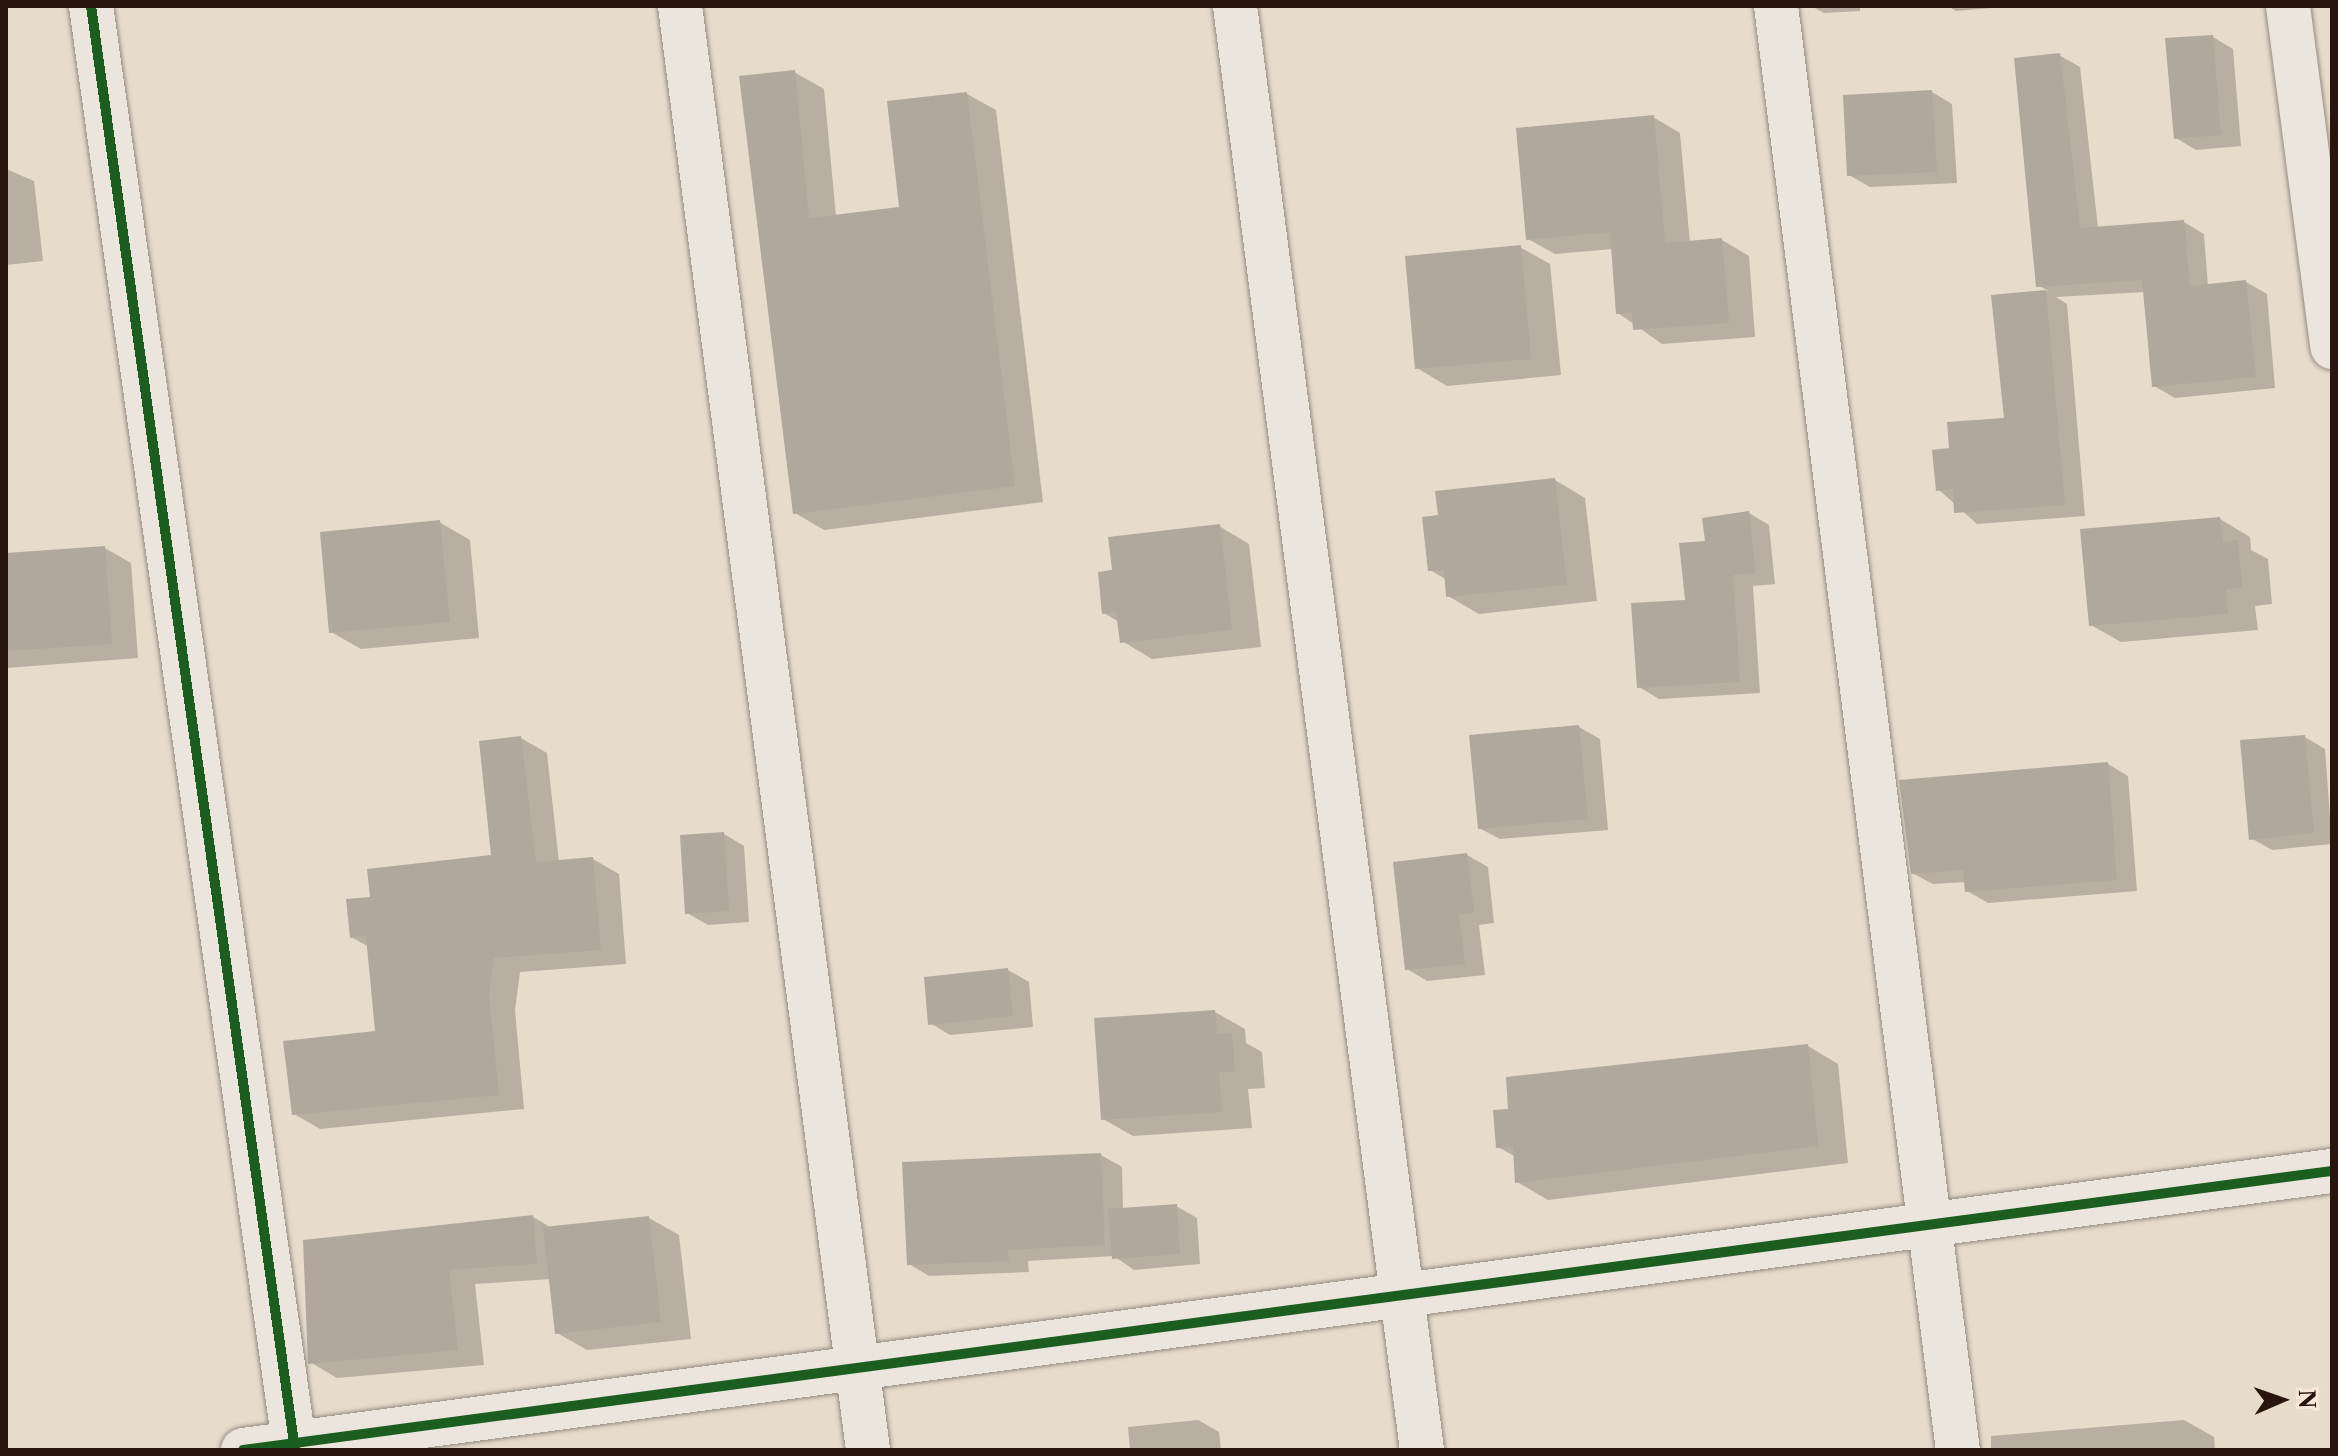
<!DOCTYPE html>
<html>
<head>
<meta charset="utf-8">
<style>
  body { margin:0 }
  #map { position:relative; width:2338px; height:1456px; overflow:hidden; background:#e7dbcb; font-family:"Libre Caslon Text",serif }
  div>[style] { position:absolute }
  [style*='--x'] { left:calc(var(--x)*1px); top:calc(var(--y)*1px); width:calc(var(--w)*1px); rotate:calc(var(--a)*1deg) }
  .shadow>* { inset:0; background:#0003 }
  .building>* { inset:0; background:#b1a89d }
  .roads { filter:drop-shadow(0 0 2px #948b81) drop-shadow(0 0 2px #948b81) }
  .street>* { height:44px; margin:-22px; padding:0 22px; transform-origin:22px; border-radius:22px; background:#ebe5dd }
  .cycleway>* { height:10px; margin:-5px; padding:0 5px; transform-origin:5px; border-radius:5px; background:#1b5e20 }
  span { translate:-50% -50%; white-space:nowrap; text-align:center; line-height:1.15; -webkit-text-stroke:6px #f7e9d5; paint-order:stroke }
  .frame { position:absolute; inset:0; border:8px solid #28160e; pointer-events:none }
  .north { position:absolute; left:2242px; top:1360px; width:80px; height:80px; -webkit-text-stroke:6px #f7e9d5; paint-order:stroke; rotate:88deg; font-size:22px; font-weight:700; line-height:32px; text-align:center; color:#28160e }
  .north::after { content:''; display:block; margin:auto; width:28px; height:36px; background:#28160e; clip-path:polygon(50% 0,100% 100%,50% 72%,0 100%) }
</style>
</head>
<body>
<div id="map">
  <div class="shadow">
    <div style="clip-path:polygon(1811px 6px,1860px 6px,1860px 11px,1824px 13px)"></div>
    <div style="clip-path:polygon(1948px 6px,2015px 6px,1956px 11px)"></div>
    <div style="clip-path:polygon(2213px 37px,2233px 49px,2241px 146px,2196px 150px,2176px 138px)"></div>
    <div style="clip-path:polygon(2059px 55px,2080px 67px,2098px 228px,2184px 222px,2204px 234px,2208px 286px,2246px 282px,2267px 294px,2275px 388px,2175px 398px,2154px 386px,2145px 292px,2056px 297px,2067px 304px,2085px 516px,1977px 524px,1938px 489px,1951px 450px,2006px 419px,1994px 297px,2048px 291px,2038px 285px)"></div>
    <div style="clip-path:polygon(794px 72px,824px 89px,836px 216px,901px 208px,967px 94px,996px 110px,1043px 502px,824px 530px,795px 513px)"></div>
    <div style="clip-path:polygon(1932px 92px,1952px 104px,1957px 183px,1870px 187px,1849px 175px)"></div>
    <div style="clip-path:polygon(1653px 117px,1680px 133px,1690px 243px,1722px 240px,1749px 256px,1755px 337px,1662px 344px,1618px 313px,1613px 249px,1555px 254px,1528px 239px)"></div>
    <div style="clip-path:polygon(6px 169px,34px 181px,43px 261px,6px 265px)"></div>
    <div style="clip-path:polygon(1520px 247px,1550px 264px,1561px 375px,1447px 386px,1417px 368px)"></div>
    <div style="clip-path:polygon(1555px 480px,1585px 498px,1597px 601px,1479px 614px,1448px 596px,1447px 580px,1430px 570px,1440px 517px)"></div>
    <div style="clip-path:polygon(1749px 513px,1769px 525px,1775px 584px,1753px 586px,1760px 693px,1659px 699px,1639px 687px,1687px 602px,1707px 542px)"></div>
    <div style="clip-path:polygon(2220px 519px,2250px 537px,2251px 550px,2268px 559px,2272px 604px,2255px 606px,2258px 630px,2121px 642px,2091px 625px)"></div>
    <div style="clip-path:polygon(439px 522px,470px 540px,479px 638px,361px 649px,331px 632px)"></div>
    <div style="clip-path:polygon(1219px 526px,1249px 544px,1261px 647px,1152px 659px,1122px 641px,1119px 622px,1104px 613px,1114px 572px)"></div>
    <div style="clip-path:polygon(105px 548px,131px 563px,138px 658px,6px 668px,6px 555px)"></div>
    <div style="clip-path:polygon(1579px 727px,1600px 739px,1608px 830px,1500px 839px,1479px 828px)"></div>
    <div style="clip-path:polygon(2305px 737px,2325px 749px,2332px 844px,2272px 850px,2251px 838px)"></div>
    <div style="clip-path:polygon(521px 738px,547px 753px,559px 862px,593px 859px,619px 874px,626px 964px,520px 972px,515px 1010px,524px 1109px,320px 1129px,294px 1114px,377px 1032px,369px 947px,351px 937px,372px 898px,493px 857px)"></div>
    <div style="clip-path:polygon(2108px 764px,2128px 776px,2137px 891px,1988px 903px,1967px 891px,1966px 882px,1933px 884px,1912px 873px)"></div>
    <div style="clip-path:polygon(724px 834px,744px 846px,749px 922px,708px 925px,687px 913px)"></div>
    <div style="clip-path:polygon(1467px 855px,1488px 867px,1494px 923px,1479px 925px,1485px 975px,1427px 981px,1407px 969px)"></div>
    <div style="clip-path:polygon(1008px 970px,1029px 982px,1033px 1027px,950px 1035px,930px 1023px)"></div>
    <div style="clip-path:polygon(1215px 1012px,1245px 1029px,1246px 1043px,1262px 1052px,1265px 1088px,1248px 1089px,1252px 1128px,1133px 1136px,1103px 1119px)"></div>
    <div style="clip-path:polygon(1808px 1046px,1838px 1064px,1848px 1163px,1548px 1200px,1517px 1182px,1516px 1157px,1498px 1147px,1510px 1110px)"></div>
    <div style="clip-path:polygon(1101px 1155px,1122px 1167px,1123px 1210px,1176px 1206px,1197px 1218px,1200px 1264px,1134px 1270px,1114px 1256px,1028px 1261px,1029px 1272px,929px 1276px,909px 1264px)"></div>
    <div style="clip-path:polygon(533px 1217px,552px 1228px,649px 1218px,679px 1235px,691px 1339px,587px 1350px,557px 1333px,551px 1279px,475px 1284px,484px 1365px,337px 1378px,310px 1362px,305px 1242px)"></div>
    <div style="clip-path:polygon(1198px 1420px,1219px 1432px,1221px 1450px,1130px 1450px,1128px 1427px)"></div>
    <div style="clip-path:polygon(2184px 1420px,2214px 1437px,2215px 1450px,1991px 1450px,1991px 1436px)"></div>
  </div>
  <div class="building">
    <div style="clip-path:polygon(2213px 35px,2221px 135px,2174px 139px,2165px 38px)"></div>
    <div style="clip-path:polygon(2060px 53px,2080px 228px,2184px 220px,2190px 286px,2246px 280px,2256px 377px,2152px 387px,2142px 280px,2036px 287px,2014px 58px)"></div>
    <div style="clip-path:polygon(795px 70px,809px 218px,899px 207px,887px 101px,967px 92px,1015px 486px,793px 514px,739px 76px)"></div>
    <div style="clip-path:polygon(1932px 90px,1937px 172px,1847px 176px,1843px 95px)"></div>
    <div style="clip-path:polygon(1654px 115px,1665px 243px,1722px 238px,1729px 323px,1633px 330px,1632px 313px,1616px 314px,1610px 232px,1526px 240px,1516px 128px)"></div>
    <div style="clip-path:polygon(1521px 245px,1531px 359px,1415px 369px,1405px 256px)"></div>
    <div style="clip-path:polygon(2046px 290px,2065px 505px,1954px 513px,1953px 489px,1936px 491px,1932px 450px,1949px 448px,1947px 422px,2004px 418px,1991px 295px)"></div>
    <div style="clip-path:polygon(1555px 478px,1567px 585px,1446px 597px,1444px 570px,1428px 571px,1422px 517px,1438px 515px,1435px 491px)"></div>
    <div style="clip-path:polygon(1749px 511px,1755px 573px,1733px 575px,1740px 682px,1637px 688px,1631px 603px,1685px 600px,1679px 543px,1705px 541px,1702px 518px)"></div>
    <div style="clip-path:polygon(2220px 517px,2223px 542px,2238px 540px,2242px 588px,2226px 589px,2228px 614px,2089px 626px,2080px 529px)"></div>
    <div style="clip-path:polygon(440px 520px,450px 622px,329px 633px,320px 532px)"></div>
    <div style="clip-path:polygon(1220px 524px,1232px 630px,1120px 643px,1116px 612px,1102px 614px,1098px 572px,1112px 570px,1108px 537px)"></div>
    <div style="clip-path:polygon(105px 546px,112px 644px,6px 651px,6px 553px)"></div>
    <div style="clip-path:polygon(1579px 725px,1588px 819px,1478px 829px,1469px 735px)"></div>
    <div style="clip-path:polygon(2305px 735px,2314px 833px,2249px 840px,2240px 740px)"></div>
    <div style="clip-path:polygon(521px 736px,536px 862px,593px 857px,601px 950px,494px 958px,489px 994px,499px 1095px,292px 1115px,283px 1041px,375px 1031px,366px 936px,350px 938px,346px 899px,370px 897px,367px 869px,491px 855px,479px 741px)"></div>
    <div style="clip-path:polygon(2108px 762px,2117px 880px,1965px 892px,1963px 870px,1911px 874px,1899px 780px)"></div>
    <div style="clip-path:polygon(724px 832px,729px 911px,685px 914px,680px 835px)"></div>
    <div style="clip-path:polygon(1467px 853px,1474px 913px,1459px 914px,1465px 964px,1405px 970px,1393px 862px)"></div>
    <div style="clip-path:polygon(1008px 968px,1013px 1016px,928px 1025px,924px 977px)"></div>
    <div style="clip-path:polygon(1215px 1010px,1217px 1034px,1232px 1033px,1235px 1072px,1219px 1072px,1222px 1112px,1101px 1120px,1094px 1018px)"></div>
    <div style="clip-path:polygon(1808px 1044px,1818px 1146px,1515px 1183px,1513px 1147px,1496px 1148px,1493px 1110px,1508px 1109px,1506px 1077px)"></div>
    <div style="clip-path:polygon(1101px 1153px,1105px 1245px,1008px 1250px,1009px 1261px,907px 1265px,902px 1162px)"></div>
    <div style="clip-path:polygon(1177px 1204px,1180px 1254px,1112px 1259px,1108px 1209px)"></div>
    <div style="clip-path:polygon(533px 1215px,537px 1264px,449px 1270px,458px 1350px,308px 1364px,303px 1240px)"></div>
    <div style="clip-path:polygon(649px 1216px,661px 1322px,555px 1334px,543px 1227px)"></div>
  </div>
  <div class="roads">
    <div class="street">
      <div style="--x:91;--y:6;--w:1458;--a:81.96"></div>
      <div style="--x:680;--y:6;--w:1456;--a:82.58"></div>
      <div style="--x:1235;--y:6;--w:1456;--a:82.62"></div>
      <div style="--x:1776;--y:6;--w:1455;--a:82.82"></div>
      <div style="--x:2288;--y:6;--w:344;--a:82.6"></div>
      <div style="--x:243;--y:1450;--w:2108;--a:-7.61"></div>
    </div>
  </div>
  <div class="cycleway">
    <div style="--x:91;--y:6;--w:1458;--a:81.96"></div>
    <div style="--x:243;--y:1450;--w:2108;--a:-7.61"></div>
  </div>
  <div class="frame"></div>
  <div class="north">N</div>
</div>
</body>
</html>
